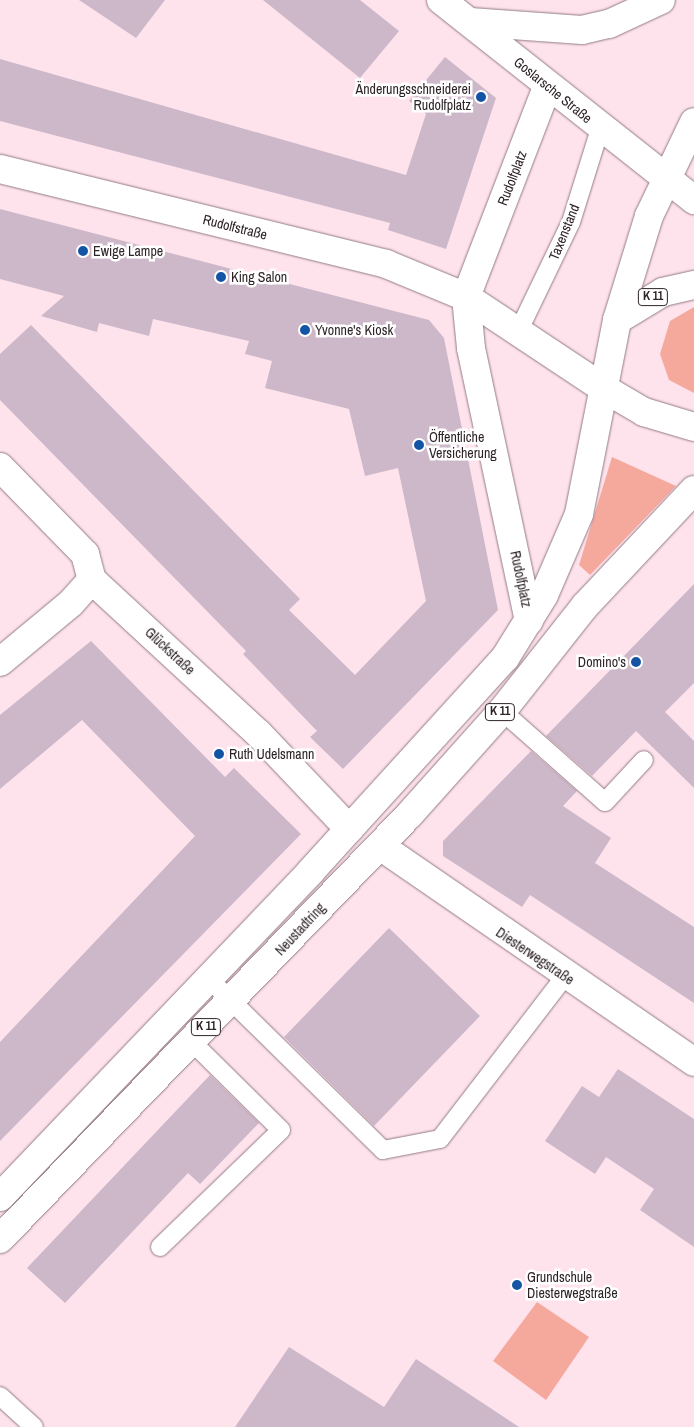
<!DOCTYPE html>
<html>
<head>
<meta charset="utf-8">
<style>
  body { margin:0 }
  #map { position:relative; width:694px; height:1427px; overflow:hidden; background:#fee3ed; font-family:"Archivo Narrow",sans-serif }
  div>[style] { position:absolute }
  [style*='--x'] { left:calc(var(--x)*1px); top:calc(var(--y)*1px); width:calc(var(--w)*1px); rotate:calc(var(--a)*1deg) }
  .green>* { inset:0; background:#f5a99d }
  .building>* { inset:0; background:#cdb8c9 }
  .roads { filter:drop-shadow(0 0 1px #937b85) drop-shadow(0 0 1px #937b85) }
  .service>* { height:18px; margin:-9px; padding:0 9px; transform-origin:9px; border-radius:9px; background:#fff }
  .minor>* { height:28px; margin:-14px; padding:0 14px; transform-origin:14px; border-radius:14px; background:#fff }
  .secondary>* { height:28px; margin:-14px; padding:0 14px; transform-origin:14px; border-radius:14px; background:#fff }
  .primary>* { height:28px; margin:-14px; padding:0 14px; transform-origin:14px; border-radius:14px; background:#fff }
  .dots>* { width:14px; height:14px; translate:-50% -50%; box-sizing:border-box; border:2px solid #fff; border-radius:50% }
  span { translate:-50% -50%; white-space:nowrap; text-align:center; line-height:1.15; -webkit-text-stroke:5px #fff; paint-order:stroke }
  .shield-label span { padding:1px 4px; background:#fff; border:1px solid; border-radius:4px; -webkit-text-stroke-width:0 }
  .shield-label { font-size:12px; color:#2e2428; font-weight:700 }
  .poi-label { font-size:14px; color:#2e2428 }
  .right { translate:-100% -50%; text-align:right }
  .left { translate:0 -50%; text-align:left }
  .street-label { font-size:14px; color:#2e2428 }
</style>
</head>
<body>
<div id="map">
  <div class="green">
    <div style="clip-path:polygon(694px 307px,694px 393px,669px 380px,660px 354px,670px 321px)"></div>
    <div style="clip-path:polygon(612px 457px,676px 486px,590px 575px,579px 565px)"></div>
    <div style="clip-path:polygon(537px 1302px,589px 1337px,546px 1400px,493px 1361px)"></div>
  </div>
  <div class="building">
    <div style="clip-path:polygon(79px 0,165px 0,136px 38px)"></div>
    <div style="clip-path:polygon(263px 0,360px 0,399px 31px,360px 78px)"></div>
    <div style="clip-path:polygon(445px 57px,496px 98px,446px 249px,388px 230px,390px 223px,0 121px,0 59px,406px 175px,426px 114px,409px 101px)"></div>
    <div style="clip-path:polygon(0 209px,429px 320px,444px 338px,498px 610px,343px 769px,310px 737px,317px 731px,243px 654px,246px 651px,0 400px,0 354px,31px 325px,300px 599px,289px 610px,355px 675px,426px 601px,398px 468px,365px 476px,349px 409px,265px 388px,272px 361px,245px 354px,249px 341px,153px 319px,149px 336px,99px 323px,97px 332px,41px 316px,64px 296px,0 279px)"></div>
    <div style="clip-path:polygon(694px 584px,694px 683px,665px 712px,694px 741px,694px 788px,636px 731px,592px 776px,546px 736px)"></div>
    <div style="clip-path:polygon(91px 641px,225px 777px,234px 768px,301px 834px,0 1141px,0 1042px,195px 836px,82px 720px,0 789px,0 715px)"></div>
    <div style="clip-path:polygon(531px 751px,577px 791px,563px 806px,611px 838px,595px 863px,694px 927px,694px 1003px,530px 895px,522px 907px,443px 856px,443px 841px)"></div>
    <div style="clip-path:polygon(389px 928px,480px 1016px,374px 1126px,284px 1037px)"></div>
    <div style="clip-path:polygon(618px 1069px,694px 1119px,694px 1247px,640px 1210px,654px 1189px,606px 1157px,595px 1174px,545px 1141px,582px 1086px,599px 1097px)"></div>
    <div style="clip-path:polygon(210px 1075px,259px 1123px,200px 1184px,188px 1173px,65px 1303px,27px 1268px)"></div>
    <div style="clip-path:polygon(289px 1347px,384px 1407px,416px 1359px,519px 1427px,235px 1427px)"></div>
  </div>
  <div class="roads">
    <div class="service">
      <div style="--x:518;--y:332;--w:122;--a:-64.3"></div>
      <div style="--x:571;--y:222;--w:97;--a:-72.7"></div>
      <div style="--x:502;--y:711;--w:137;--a:41.5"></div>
      <div style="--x:605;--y:802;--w:57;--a:-47.1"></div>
      <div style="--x:209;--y:979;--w:244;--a:44.5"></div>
      <div style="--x:383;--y:1150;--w:58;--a:-10.9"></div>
      <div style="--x:440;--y:1139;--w:205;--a:-52.5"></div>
      <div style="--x:160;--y:1247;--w:168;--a:-44"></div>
      <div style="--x:281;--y:1130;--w:125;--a:-135.3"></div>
      <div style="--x:0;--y:1396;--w:46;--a:42.4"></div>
    </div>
    <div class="minor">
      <div style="--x:441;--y:0;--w:323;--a:38.3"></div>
      <div style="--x:470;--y:22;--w:112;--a:4.1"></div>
      <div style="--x:582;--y:30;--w:28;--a:-13"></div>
      <div style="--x:609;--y:24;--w:57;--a:-24.8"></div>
      <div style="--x:0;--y:169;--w:398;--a:13.8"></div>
      <div style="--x:386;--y:264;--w:87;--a:22.4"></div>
      <div style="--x:466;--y:297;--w:164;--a:33.6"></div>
      <div style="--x:0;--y:467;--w:122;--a:45.7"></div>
      <div style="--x:85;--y:554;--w:27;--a:75"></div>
      <div style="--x:92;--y:580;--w:227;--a:42.7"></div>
      <div style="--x:259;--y:734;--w:131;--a:46.5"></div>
      <div style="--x:529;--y:621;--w:279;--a:-102"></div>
      <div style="--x:471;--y:348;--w:51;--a:-95.6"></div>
      <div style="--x:466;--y:297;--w:225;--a:-68.9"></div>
      <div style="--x:0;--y:662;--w:92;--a:-39.7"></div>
      <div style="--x:71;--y:603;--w:31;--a:-48"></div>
      <div style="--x:380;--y:846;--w:381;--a:34.5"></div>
    </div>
    <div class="secondary">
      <div style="--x:617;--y:320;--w:109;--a:-72.9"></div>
      <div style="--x:649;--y:216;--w:104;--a:-64.4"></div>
      <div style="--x:603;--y:388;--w:48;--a:30.3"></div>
      <div style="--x:644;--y:412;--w:52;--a:16.7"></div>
    </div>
    <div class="primary">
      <div style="--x:0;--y:1197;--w:451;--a:-46.3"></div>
      <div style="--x:311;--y:871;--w:288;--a:-47.7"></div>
      <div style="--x:505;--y:658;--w:74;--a:-58.2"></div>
      <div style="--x:544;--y:595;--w:88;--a:-66.6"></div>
      <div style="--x:579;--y:514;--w:198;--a:-78.9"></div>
      <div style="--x:617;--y:320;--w:54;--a:-31.3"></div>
      <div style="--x:663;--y:292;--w:32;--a:-13"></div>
      <div style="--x:0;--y:1239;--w:591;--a:-46.03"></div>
      <div style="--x:410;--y:814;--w:138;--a:-48.2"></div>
      <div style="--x:502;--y:711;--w:134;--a:-51.7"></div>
      <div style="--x:585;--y:606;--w:159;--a:-46.8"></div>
    </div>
  </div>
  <div class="dots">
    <div style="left:481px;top:97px;background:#1454a5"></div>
    <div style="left:83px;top:251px;background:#1454a5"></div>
    <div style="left:221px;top:277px;background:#1454a5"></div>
    <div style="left:305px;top:330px;background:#1454a5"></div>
    <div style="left:419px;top:445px;background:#1454a5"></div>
    <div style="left:636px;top:662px;background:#1454a5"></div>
    <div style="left:219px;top:754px;background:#1454a5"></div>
    <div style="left:517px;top:1285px;background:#1454a5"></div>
  </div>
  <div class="shield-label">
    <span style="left:653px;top:297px">K 11</span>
    <span style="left:500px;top:712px">K 11</span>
    <span style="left:206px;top:1027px">K 11</span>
  </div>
  <div class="poi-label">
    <span class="right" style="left:471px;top:97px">Änderungsschneiderei<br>Rudolfplatz</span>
    <span class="left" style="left:93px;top:251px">Ewige Lampe</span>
    <span class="left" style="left:231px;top:277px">King Salon</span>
    <span class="left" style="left:315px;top:330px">Yvonne's Kiosk</span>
    <span class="left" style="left:429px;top:445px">Öffentliche<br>Versicherung</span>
    <span class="right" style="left:626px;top:662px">Domino's</span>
    <span class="left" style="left:229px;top:754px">Ruth Udelsmann</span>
    <span class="left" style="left:527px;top:1285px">Grundschule<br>Diesterwegstraße</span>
  </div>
  <div class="street-label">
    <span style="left:553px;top:90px;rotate:39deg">Goslarsche Straße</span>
    <span style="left:512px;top:178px;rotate:-69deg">Rudolfplatz</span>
    <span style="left:235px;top:227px;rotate:14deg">Rudolfstraße</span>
    <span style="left:564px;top:232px;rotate:-68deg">Taxenstand</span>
    <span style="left:521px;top:579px;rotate:78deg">Rudolfplatz</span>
    <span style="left:170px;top:651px;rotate:43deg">Glückstraße</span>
    <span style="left:300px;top:929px;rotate:-47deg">Neustadtring</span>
    <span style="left:535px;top:956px;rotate:34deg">Diesterwegstraße</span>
  </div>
</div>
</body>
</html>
